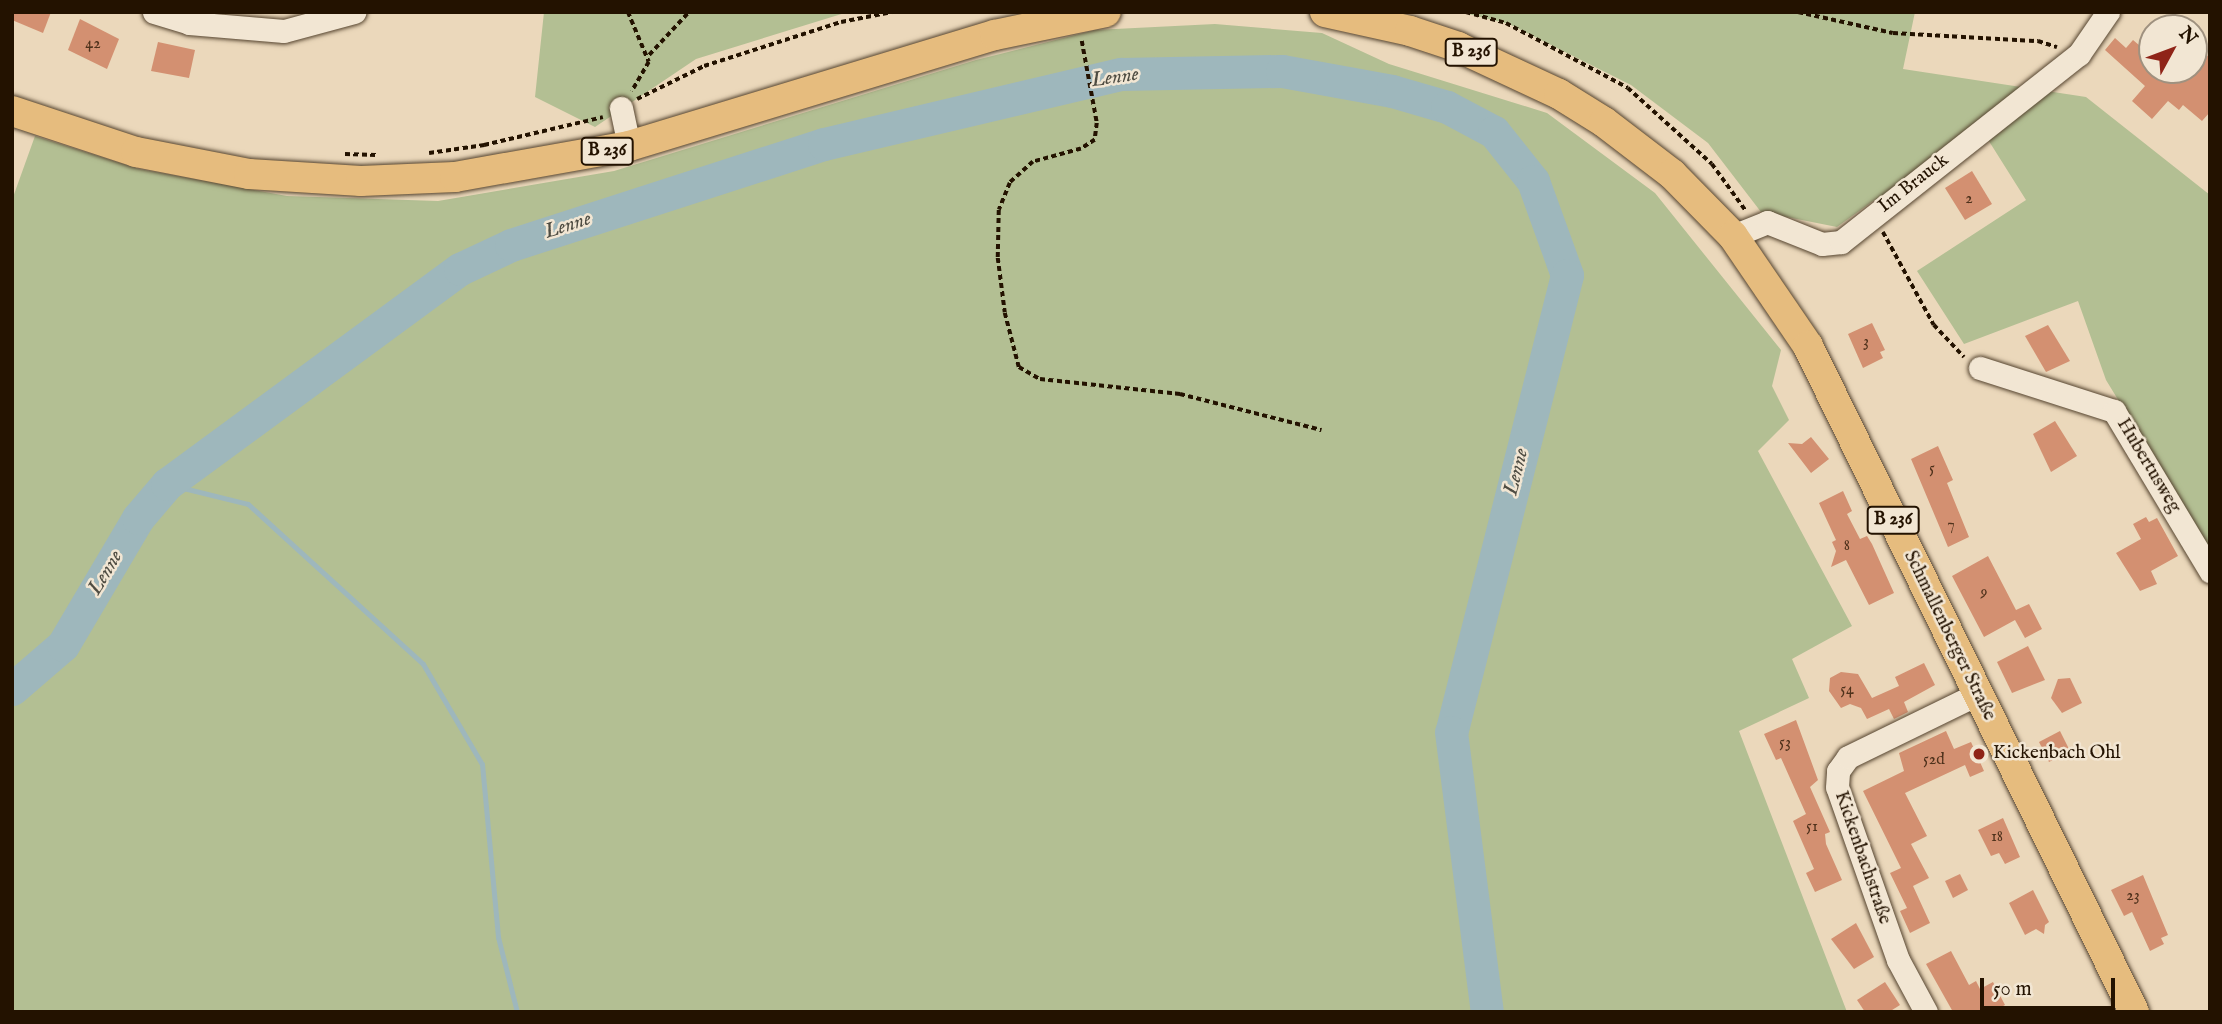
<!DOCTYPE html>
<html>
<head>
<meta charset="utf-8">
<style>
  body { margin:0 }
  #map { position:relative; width:2222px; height:1024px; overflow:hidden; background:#ebd8bb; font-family:"IM FELL English",serif }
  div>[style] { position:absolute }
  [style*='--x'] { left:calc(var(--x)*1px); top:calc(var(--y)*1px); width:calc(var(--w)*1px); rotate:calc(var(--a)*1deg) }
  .green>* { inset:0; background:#b3bf93 }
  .stream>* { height:5px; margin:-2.5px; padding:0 2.5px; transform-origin:2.5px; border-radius:2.5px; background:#9eb7bc }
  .river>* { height:33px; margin:-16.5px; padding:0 16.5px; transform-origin:16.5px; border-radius:16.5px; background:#9eb7bc }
  .building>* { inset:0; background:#d39071 }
  .path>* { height:3.5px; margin-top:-1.75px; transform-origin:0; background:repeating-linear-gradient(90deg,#231200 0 5px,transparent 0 8.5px) }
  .roads { filter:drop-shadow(0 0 2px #55442f) drop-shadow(0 0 2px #55442f) }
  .minor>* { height:23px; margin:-11.5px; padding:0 11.5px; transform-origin:11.5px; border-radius:11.5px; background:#f2e6d3 }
  .major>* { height:30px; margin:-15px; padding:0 15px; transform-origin:15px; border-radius:15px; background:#e6bc7e }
  .dots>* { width:19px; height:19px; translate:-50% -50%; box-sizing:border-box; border:4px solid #f2e6d3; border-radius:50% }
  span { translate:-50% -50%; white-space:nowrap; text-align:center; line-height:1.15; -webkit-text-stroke:5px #f2e6d3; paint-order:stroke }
  .number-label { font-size:16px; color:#4f321c }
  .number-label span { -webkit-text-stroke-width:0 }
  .shield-label span { padding:2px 5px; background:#f2e6d3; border:2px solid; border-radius:5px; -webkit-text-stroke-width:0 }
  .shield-label { font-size:18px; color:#231200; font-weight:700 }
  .street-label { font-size:19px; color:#231200 }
  .poi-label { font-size:19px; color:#231200 }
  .left { translate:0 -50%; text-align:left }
  .water-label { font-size:21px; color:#4e4c42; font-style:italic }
  .frame { position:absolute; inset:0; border:14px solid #231200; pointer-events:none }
  .north { position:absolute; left:2138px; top:14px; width:70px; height:70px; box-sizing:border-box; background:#f2e6d3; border:2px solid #9f917f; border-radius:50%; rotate:49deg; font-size:19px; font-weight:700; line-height:28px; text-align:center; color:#231200 }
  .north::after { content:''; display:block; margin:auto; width:24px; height:32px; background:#8f2418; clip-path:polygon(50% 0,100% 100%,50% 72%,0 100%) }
  .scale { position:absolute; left:1980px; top:978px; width:135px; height:32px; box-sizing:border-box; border:4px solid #231200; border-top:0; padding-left:9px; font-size:21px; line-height:24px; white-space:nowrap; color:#231200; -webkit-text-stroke:5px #f2e6d3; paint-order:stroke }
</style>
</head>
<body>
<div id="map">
  <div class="green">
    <div style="clip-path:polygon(544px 12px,848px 12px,696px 59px,595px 127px,535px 97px)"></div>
    <div style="clip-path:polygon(1460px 12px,1915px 12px,1903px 69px,2086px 97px,2210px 195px,2210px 550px,2106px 380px,2078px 301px,1964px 344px,1917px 271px,2026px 200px,1987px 138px,1873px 201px,1837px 227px,1761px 212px,1708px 143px,1631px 85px,1509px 24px)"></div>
    <div style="clip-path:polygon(1215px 24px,1322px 33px,1389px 64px,1547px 113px,1655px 193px,1781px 350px,1772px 386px,1789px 420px,1758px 451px,1852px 626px,1792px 659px,1809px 698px,1739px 731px,1847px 1012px,12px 1012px,12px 200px,35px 136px,139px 169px,287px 196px,438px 201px,614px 171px,976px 60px,1095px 30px)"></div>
  </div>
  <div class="stream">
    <div style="--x:167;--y:484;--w:83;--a:13.9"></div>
    <div style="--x:248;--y:504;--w:237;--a:42.4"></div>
    <div style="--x:423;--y:664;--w:116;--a:59.5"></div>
    <div style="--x:482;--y:764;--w:174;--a:84.7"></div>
    <div style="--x:498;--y:937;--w:77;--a:75.8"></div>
  </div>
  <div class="river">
    <div style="--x:12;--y:689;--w:67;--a:-40.8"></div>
    <div style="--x:63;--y:645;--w:147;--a:-59.4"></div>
    <div style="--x:138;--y:518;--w:45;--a:-49.5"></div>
    <div style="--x:167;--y:484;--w:363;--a:-36.3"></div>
    <div style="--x:460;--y:269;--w:56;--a:-25.2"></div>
    <div style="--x:511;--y:245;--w:329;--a:-17.9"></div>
    <div style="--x:824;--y:144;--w:305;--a:-13.3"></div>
    <div style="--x:1121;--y:74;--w:161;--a:-1.1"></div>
    <div style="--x:1282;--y:71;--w:112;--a:10.3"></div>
    <div style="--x:1392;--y:91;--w:57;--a:16.2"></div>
    <div style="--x:1447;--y:107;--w:53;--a:28"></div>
    <div style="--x:1494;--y:132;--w:63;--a:51.5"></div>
    <div style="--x:1533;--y:181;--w:100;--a:70.1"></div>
    <div style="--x:1567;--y:275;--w:471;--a:104.2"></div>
    <div style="--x:1451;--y:732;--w:282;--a:82.7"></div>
  </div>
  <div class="building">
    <div style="clip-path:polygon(12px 12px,51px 12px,43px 33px,12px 20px)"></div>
    <div style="clip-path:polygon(80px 19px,119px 39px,107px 69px,68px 50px)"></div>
    <div style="clip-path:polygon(2115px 38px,2126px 48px,2133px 40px,2152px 56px,2152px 70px,2195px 70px,2210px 53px,2210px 112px,2202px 121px,2183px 105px,2179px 110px,2168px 101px,2152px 119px,2132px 101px,2145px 86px,2105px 50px)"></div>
    <div style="clip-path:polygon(158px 42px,195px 50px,189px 78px,151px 71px)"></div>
    <div style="clip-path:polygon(1972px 171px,1992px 204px,1965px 220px,1945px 188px)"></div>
    <div style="clip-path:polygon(1872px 323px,1885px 350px,1880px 352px,1883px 358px,1863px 368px,1848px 334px)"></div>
    <div style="clip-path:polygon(2048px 325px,2070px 361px,2046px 372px,2025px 336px)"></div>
    <div style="clip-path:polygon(2055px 421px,2077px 456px,2051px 472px,2033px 434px)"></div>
    <div style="clip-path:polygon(1811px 437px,1829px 459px,1811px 473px,1788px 443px,1802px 444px)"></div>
    <div style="clip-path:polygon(1938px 446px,1953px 480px,1947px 483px,1969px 537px,1948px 547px,1911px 459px)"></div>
    <div style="clip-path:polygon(1843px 491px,1852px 511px,1847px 514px,1860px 539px,1867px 536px,1872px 544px,1894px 593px,1869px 605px,1846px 560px,1831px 567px,1836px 551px,1832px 542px,1836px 540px,1819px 503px)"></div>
    <div style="clip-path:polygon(2146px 517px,2149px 522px,2157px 518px,2178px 556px,2151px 571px,2157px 584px,2140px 591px,2116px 553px,2141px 539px,2133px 524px)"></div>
    <div style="clip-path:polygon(1988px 556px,2016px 610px,2029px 604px,2042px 629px,2025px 638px,2015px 620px,1984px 637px,1952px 576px)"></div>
    <div style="clip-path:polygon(2028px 646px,2045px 680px,2012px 693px,1997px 662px)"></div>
    <div style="clip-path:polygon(1924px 663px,1935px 685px,1904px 702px,1908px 712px,1894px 719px,1889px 709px,1867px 719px,1861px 708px,1850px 704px,1841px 708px,1829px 691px,1830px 678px,1841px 672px,1858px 674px,1872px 698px,1899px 686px,1895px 677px)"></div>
    <div style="clip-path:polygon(2070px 678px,2082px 703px,2062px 713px,2051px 698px,2058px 679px)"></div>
    <div style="clip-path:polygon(1796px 720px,1818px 780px,1810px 787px,1830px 832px,1825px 834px,1826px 844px,1842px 880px,1815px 892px,1806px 873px,1814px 869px,1793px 821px,1806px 814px,1781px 758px,1776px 760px,1764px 734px)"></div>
    <div style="clip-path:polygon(1946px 731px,1954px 749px,1971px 742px,1984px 771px,1970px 777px,1965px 765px,1905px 793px,1927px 836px,1911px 844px,1929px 878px,1913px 886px,1930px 923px,1910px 933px,1900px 911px,1907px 908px,1890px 873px,1901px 868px,1863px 791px,1904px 771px,1899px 753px)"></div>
    <div style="clip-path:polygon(2060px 731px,2070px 751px,2049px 762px,2039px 742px)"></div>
    <div style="clip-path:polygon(2003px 818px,2020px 857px,2005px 864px,1999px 853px,1991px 856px,1978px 830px)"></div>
    <div style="clip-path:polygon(1960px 874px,1968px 890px,1953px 898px,1945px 881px)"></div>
    <div style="clip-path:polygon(2143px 875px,2168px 935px,2161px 938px,2164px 944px,2150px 951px,2132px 912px,2124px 916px,2111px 890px)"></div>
    <div style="clip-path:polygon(2033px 890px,2049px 922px,2045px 925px,2044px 934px,2036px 929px,2025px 935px,2009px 903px)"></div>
    <div style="clip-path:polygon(1856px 923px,1874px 957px,1854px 969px,1831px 939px)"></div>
    <div style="clip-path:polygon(1951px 951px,1969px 985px,1976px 981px,1980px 989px,1993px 982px,2005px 1005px,1992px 1012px,1953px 1012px,1926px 964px)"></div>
    <div style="clip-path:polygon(1885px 982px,1900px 1005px,1889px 1012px,1865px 1012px,1857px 1000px)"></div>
  </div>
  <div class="path">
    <div style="--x:628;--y:12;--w:54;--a:67.2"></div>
    <div style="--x:649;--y:62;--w:34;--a:120"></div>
    <div style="--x:1466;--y:12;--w:41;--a:15.4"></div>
    <div style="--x:1506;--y:23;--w:138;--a:28"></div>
    <div style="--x:1628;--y:88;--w:113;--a:42.1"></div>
    <div style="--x:1712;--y:164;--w:58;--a:54.1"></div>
    <div style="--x:1798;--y:12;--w:97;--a:12.5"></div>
    <div style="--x:1893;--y:33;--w:145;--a:3.2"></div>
    <div style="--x:2038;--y:41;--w:20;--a:18"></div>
    <div style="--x:1082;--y:41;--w:83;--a:79.6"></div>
    <div style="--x:1097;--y:123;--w:17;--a:97"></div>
    <div style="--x:1095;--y:140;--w:17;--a:147"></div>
    <div style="--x:1081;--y:149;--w:50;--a:164.8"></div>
    <div style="--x:1033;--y:162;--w:31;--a:138"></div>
    <div style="--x:1010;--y:183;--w:29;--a:112"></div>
    <div style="--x:999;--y:210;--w:48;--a:91.2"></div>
    <div style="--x:998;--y:258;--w:55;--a:82.7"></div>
    <div style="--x:1005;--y:313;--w:56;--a:75.5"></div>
    <div style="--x:1019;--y:367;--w:24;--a:30"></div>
    <div style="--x:1040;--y:379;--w:141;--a:6.1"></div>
    <div style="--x:1180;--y:394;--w:146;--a:14.3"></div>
    <div style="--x:649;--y:55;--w:59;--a:-47.1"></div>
    <div style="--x:637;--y:99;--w:75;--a:-26.2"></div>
    <div style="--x:704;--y:66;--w:144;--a:-17.8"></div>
    <div style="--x:841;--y:22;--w:52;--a:-11.1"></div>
    <div style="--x:429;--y:153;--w:56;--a:-8.3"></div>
    <div style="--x:484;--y:145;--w:122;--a:-13.2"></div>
    <div style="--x:345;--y:154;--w:31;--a:2"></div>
    <div style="--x:1883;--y:232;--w:106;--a:61.3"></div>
    <div style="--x:1934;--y:325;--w:44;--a:46.8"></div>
  </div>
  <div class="roads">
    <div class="minor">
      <div style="--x:154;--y:12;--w:37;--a:17"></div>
      <div style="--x:189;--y:23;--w:95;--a:4.8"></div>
      <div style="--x:284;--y:31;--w:73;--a:-15.2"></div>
      <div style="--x:621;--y:108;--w:39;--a:78"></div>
      <div style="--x:1733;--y:236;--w:37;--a:-22"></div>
      <div style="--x:1767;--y:222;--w:59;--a:21.8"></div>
      <div style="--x:1822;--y:244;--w:19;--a:-6"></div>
      <div style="--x:1841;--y:242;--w:303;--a:-38.3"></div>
      <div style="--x:2079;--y:54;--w:51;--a:-55.4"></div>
      <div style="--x:1980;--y:368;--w:141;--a:17.8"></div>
      <div style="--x:2114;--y:411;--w:187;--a:59"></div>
      <div style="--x:1926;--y:1012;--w:59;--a:-118.3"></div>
      <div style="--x:1898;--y:960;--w:183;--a:-109.4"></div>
      <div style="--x:1837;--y:787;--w:16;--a:-86"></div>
      <div style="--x:1838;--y:771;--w:17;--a:-54"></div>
      <div style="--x:1848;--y:757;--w:144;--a:-26"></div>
    </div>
    <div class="major">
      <div style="--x:1325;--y:12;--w:87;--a:12.6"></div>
      <div style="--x:1410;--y:31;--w:51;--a:18.4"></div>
      <div style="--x:1458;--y:47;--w:111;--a:25"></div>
      <div style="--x:1559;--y:94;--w:53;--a:31.9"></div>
      <div style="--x:1604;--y:122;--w:86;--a:37.4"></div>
      <div style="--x:1672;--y:174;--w:87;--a:45.5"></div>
      <div style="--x:1733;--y:236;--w:133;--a:55.7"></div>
      <div style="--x:1808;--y:346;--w:742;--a:63.92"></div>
      <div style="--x:12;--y:111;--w:131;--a:18.3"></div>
      <div style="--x:136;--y:152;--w:115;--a:11"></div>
      <div style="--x:249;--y:174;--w:112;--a:3.6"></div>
      <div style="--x:361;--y:181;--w:94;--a:-2.4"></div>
      <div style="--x:455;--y:177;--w:177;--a:-10.1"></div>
      <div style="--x:629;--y:146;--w:382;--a:-16.9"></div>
      <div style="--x:995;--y:35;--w:113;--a:-11.7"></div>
    </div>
  </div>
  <div class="dots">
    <div style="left:1979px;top:754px;background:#8f2418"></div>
  </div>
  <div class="number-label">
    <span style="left:93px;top:44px">42</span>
    <span style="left:1969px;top:199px">2</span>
    <span style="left:1866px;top:342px">3</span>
    <span style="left:1932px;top:469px">5</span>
    <span style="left:1951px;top:525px">7</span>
    <span style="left:1847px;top:546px">8</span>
    <span style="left:1984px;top:593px">9</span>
    <span style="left:1847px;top:690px">54</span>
    <span style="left:1785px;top:743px">53</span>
    <span style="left:1934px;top:760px">52d</span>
    <span style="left:1812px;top:827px">51</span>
    <span style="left:1997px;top:837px">18</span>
    <span style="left:2133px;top:896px">23</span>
  </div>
  <div class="shield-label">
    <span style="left:1471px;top:52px">B 236</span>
    <span style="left:607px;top:151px">B 236</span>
    <span style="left:1893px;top:520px">B 236</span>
  </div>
  <div class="street-label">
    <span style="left:1914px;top:184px;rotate:-38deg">Im Brauck</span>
    <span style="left:2148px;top:466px;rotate:59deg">Hubertusweg</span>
    <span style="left:1949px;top:636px;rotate:64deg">Schmallenberger Straße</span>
    <span style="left:1862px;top:858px;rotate:71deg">Kickenbachstraße</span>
  </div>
  <div class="poi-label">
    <span class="left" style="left:1993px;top:754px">Kickenbach Ohl</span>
  </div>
  <div class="water-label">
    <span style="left:1115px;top:78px;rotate:-8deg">Lenne</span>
    <span style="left:568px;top:226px;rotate:-18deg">Lenne</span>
    <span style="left:1517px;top:472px;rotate:-76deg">Lenne</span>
    <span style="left:106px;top:573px;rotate:-59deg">Lenne</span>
  </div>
  <div class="frame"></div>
  <div class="north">N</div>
  <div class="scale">50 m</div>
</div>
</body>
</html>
